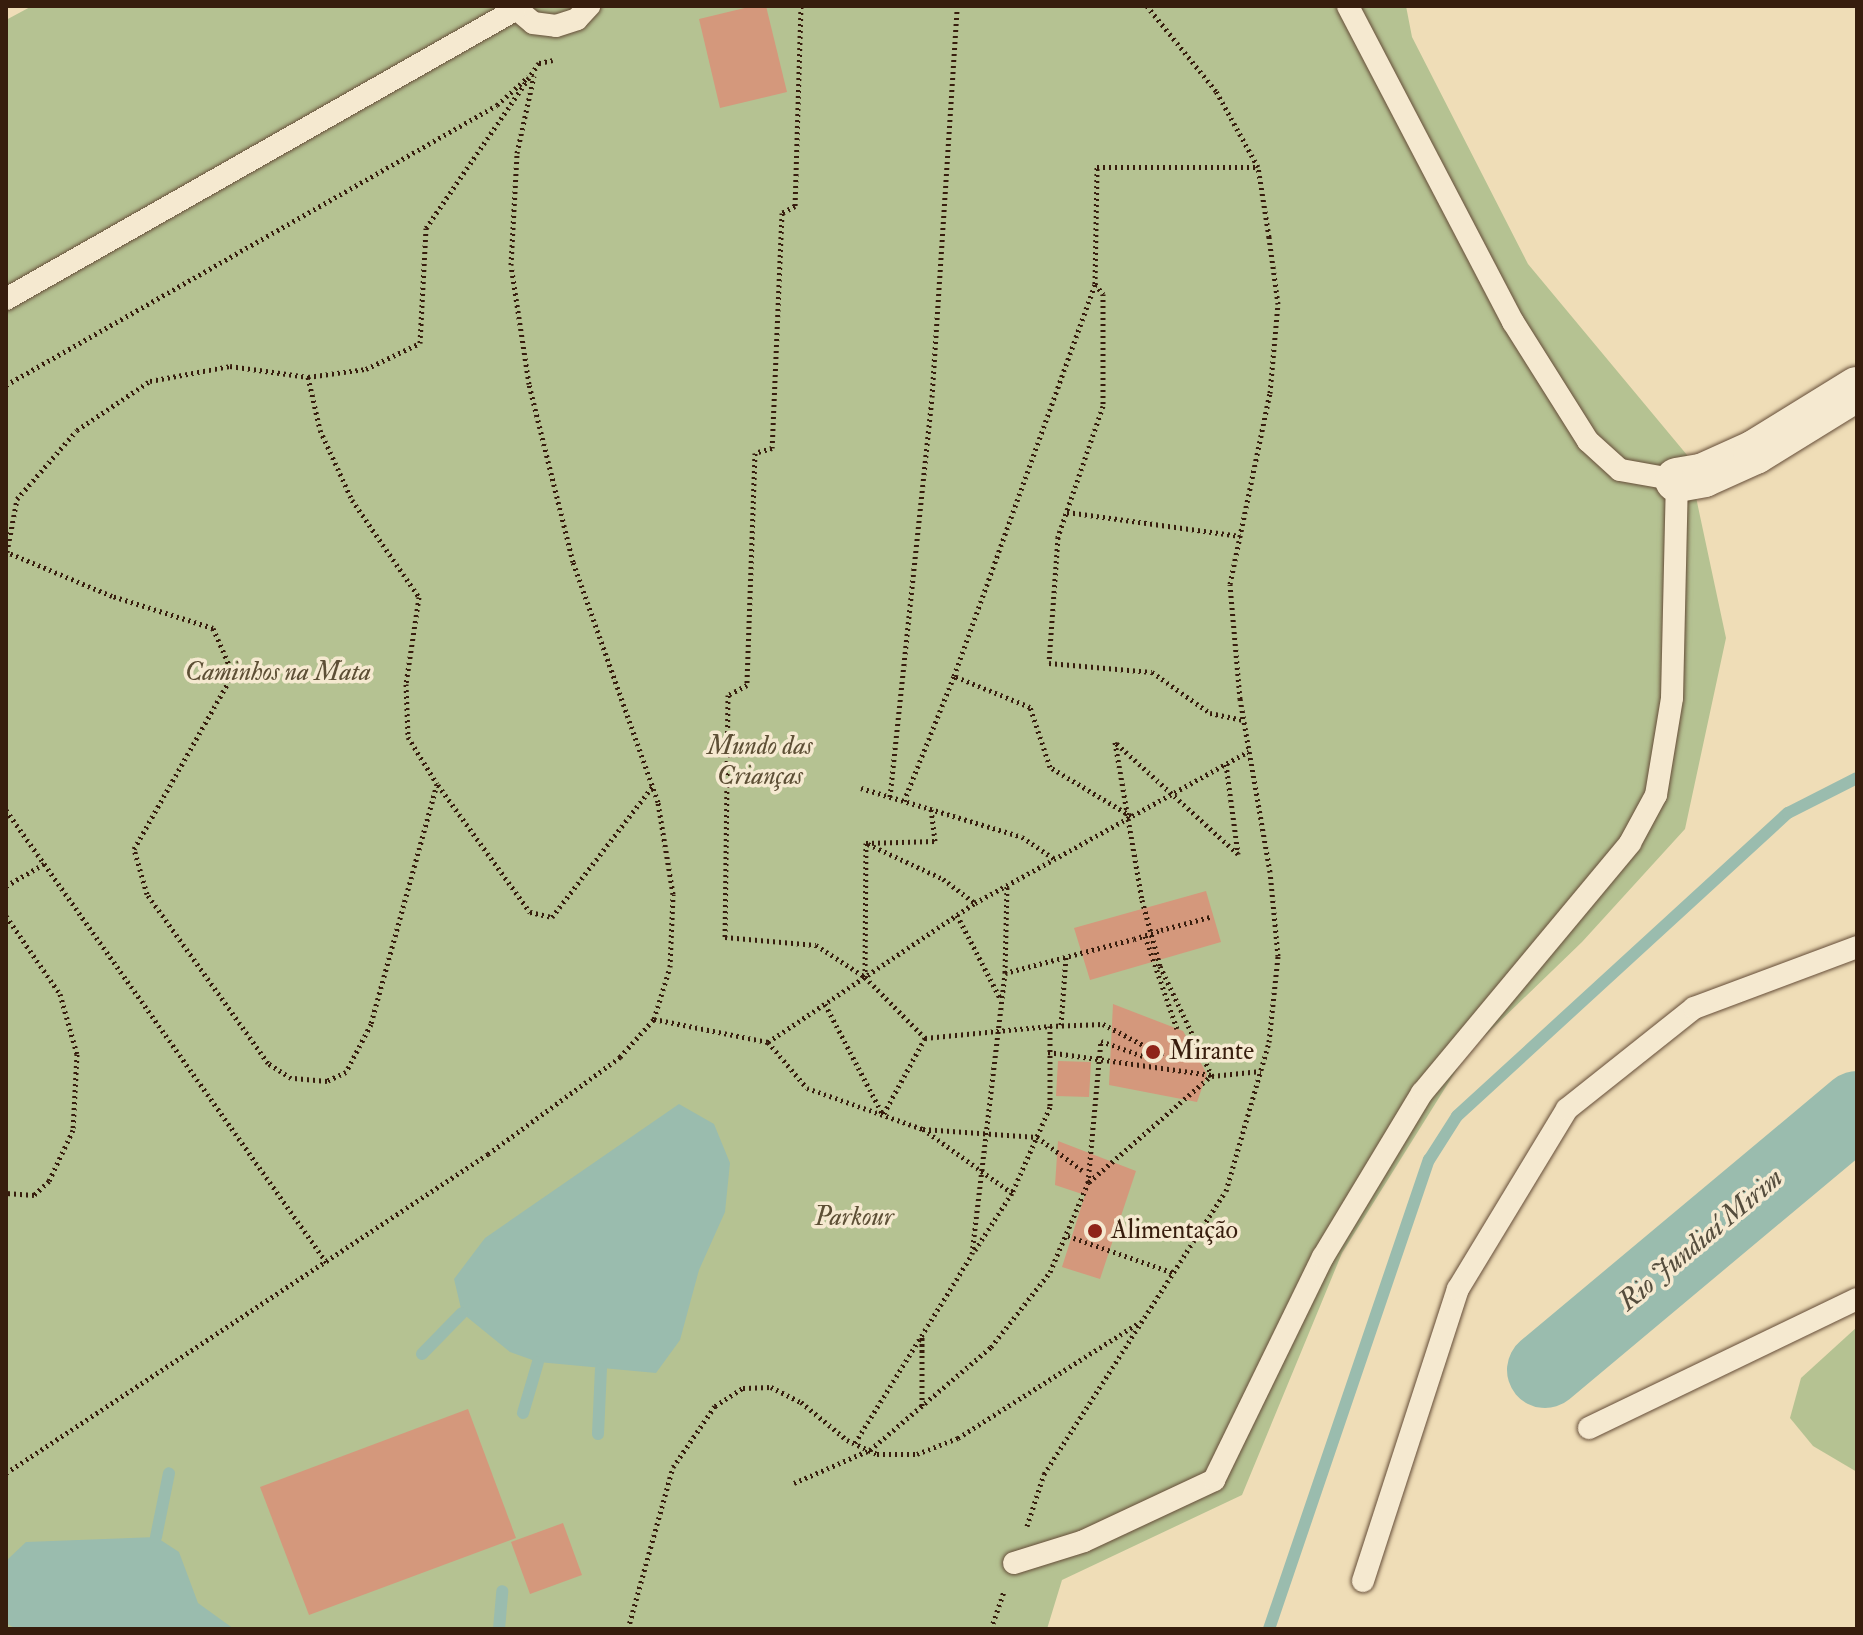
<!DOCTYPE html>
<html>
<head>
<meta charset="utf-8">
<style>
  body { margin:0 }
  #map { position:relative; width:1863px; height:1635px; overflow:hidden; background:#efddb7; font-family:"IM FELL Double Pica",serif }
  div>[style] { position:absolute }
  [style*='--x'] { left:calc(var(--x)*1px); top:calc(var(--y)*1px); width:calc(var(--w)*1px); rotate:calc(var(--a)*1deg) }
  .green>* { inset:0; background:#b5c292 }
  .water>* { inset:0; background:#9abcae }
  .stream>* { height:12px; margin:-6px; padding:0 6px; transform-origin:6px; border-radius:6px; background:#9abcae }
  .river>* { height:76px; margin:-38px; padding:0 38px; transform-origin:38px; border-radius:38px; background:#9abcae }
  .building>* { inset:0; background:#d4987c }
  .path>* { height:5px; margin-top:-2.5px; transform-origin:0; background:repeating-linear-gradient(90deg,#371d0d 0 2px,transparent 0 6px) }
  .roads { filter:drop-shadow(0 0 2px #654d38) drop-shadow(0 0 2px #654d38) }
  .service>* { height:22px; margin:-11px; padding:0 11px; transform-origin:11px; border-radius:11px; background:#f5e9d0 }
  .minor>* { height:44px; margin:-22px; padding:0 22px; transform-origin:22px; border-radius:22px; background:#f5e9d0 }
  .path-bridge>* { height:5px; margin-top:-2.5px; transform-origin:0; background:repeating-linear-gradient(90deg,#371d0d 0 2px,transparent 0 6px) }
  .dots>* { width:22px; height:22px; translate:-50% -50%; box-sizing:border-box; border:4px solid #f5e9d0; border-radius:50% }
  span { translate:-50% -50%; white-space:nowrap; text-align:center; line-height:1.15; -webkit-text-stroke:7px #f5e9d0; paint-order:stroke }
  .park-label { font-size:26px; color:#5d4f35; font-style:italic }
  .poi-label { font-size:26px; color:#371d0d }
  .left { translate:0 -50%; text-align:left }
  .water-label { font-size:28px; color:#554d3d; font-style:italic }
  .frame { position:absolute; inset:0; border:8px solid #371d0d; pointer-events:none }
</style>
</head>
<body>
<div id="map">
  <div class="green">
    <div style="clip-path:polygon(32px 6px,1406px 6px,1412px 37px,1528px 264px,1687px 455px,1726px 638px,1685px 829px,1582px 942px,1467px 1053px,1342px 1253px,1242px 1495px,1062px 1580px,1047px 1629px,6px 1629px,6px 20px)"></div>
    <div style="clip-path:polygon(1857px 1327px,1857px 1472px,1813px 1446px,1790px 1418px,1801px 1378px)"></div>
  </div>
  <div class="water">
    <div style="clip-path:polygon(679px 1104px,714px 1124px,730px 1163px,725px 1212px,699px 1270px,680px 1340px,656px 1373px,538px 1362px,510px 1352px,462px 1313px,454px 1279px,485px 1238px)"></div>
    <div style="clip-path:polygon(156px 1537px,179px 1552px,198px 1603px,234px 1629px,16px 1629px,6px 1623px,6px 1561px,26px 1542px)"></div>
  </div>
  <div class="stream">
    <div style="--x:422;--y:1354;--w:57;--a:-45.7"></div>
    <div style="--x:523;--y:1413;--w:53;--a:-73.6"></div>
    <div style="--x:598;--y:1434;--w:65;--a:-87.4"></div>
    <div style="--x:156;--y:1537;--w:65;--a:-78.5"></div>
    <div style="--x:499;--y:1629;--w:38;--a:-85"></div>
    <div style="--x:1269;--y:1629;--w:496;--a:-71.2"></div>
    <div style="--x:1429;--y:1160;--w:52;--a:-57.5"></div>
    <div style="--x:1457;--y:1116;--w:449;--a:-42.5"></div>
    <div style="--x:1788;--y:813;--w:77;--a:-26.9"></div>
  </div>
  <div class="river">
    <div style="--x:1545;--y:1370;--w:407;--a:-39.9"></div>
  </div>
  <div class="building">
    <div style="clip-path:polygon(753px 6px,766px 6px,787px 92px,720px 108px,699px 19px)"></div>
    <div style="clip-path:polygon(1206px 891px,1221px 942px,1090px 980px,1074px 928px)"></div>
    <div style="clip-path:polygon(1113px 1004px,1183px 1031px,1207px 1074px,1197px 1102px,1109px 1085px)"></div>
    <div style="clip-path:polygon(1058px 1061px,1091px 1062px,1089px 1097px,1056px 1096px)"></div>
    <div style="clip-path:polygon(1058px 1141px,1136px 1171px,1100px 1279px,1062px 1267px,1085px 1195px,1055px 1185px)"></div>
    <div style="clip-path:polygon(468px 1409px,516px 1538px,309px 1615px,260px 1487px)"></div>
    <div style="clip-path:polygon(563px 1523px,582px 1575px,530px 1594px,511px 1542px)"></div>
  </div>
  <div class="path">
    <div style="--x:801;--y:6;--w:200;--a:91.7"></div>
    <div style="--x:795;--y:206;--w:15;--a:152"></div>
    <div style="--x:782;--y:213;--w:235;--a:92.4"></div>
    <div style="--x:772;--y:448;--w:18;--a:164"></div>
    <div style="--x:755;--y:453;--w:232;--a:92"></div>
    <div style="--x:747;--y:685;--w:21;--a:152"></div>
    <div style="--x:728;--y:695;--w:242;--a:90.7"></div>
    <div style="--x:725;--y:937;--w:91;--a:5"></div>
    <div style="--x:816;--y:945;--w:59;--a:33.1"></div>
    <div style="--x:865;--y:977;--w:134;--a:-89.6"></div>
    <div style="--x:866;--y:843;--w:69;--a:-1.7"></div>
    <div style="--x:935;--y:841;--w:32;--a:-97"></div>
    <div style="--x:706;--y:7;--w:1;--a:-90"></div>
    <div style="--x:1095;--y:284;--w:13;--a:51"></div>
    <div style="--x:1103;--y:294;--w:112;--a:90"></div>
    <div style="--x:1103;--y:406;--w:139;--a:109"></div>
    <div style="--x:1058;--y:537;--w:126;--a:94.1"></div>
    <div style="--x:1049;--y:663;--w:103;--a:5"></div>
    <div style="--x:1152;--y:672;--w:71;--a:35.3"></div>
    <div style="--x:1210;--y:713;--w:34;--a:12"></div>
    <div style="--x:308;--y:377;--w:54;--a:77.2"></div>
    <div style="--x:320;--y:430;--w:77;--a:65.4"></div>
    <div style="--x:352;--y:500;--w:118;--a:55.4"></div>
    <div style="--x:419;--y:597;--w:88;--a:98.5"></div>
    <div style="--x:406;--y:684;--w:53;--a:87.8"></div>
    <div style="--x:408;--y:737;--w:55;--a:58.3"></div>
    <div style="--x:437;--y:784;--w:249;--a:105.4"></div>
    <div style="--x:371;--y:1024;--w:54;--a:117.5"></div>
    <div style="--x:346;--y:1072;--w:21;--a:155"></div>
    <div style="--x:327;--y:1081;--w:36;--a:-175"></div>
    <div style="--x:291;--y:1078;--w:27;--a:-147"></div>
    <div style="--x:268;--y:1063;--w:208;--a:-125.6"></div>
    <div style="--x:147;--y:894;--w:47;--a:-106.1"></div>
    <div style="--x:134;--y:849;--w:201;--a:-60.5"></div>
    <div style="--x:233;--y:674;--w:50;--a:-113.5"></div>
    <div style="--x:213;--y:628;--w:106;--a:-162.4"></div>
    <div style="--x:112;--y:596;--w:114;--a:-157.3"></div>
    <div style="--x:7;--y:552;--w:54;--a:-79.3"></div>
    <div style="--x:17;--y:499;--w:91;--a:-49"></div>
    <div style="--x:77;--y:430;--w:88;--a:-33.9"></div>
    <div style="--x:150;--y:381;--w:81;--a:-10.6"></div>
    <div style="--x:230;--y:366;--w:79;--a:8"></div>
    <div style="--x:308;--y:377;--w:59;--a:-7.9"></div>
    <div style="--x:366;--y:369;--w:60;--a:-25.7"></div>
    <div style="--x:420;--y:343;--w:115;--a:-87"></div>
    <div style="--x:426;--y:228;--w:200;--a:-55.6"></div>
    <div style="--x:539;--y:63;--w:14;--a:-12"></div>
    <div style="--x:6;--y:385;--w:565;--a:-29.69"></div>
    <div style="--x:497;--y:105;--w:42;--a:-42.1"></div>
    <div style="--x:1067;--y:512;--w:175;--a:7.9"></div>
    <div style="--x:1226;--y:764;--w:91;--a:82.4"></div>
    <div style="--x:1238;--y:854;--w:166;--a:-137.7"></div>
    <div style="--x:1115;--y:742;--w:160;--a:80.3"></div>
    <div style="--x:1142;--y:900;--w:68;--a:74.7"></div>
    <div style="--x:1160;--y:966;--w:122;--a:64.7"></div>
    <div style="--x:1212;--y:1076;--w:49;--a:-5.8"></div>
    <div style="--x:438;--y:785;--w:157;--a:54.1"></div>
    <div style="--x:530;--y:912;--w:23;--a:13"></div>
    <div style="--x:552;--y:917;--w:165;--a:-52.4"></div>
    <div style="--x:861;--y:788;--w:168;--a:16.9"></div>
    <div style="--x:1022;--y:837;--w:40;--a:34"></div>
    <div style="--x:890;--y:797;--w:402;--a:-84"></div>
    <div style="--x:932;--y:397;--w:392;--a:-86.3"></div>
    <div style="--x:904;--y:801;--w:135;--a:-68.2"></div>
    <div style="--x:6;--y:810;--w:555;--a:54.68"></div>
    <div style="--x:1131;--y:816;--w:95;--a:-148.8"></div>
    <div style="--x:1050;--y:767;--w:63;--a:-108.4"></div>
    <div style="--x:1030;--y:707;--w:82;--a:-157.8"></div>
    <div style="--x:954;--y:676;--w:417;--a:-70.2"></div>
    <div style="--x:1095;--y:284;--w:117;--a:-89"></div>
    <div style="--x:1097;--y:167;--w:161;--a:0"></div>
    <div style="--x:868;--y:844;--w:83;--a:25"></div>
    <div style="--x:943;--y:879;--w:40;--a:37"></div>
    <div style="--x:6;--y:886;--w:44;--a:-30.1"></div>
    <div style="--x:957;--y:915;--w:96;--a:62.6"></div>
    <div style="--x:6;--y:916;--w:95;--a:55.3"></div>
    <div style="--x:60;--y:994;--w:62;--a:74.2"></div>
    <div style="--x:77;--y:1054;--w:76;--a:93"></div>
    <div style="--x:73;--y:1130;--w:56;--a:115.2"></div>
    <div style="--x:49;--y:1181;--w:21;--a:137"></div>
    <div style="--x:34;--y:1195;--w:28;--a:-176"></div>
    <div style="--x:1161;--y:930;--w:51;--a:-14.9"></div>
    <div style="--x:1145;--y:936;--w:98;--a:71"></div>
    <div style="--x:1005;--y:973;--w:133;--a:-14.8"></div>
    <div style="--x:865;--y:977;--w:86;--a:45.5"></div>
    <div style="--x:925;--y:1038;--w:88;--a:118.6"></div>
    <div style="--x:825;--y:1004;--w:125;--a:62.4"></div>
    <div style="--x:654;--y:1019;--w:116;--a:11.4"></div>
    <div style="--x:768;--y:1042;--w:249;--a:-33.9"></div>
    <div style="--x:975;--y:903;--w:313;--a:-29"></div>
    <div style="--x:1061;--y:1025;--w:68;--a:-85.8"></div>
    <div style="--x:1050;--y:1026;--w:53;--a:-2.2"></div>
    <div style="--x:1103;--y:1024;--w:69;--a:27.7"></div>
    <div style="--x:925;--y:1038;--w:126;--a:-5.5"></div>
    <div style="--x:1050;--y:1026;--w:81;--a:90"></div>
    <div style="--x:1050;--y:1107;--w:94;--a:113.8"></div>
    <div style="--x:1012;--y:1193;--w:68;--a:123"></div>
    <div style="--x:768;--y:1042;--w:60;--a:49.7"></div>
    <div style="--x:807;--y:1088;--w:123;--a:19.5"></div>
    <div style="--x:923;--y:1129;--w:110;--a:35.7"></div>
    <div style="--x:1048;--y:1052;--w:165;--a:8"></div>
    <div style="--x:923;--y:1129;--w:114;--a:4"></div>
    <div style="--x:1037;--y:1137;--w:56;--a:36.3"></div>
    <div style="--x:1089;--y:1182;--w:162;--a:-41"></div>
    <div style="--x:1068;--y:1236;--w:112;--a:19.2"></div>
    <div style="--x:922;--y:1406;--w:70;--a:-90"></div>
    <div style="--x:855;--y:1443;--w:222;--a:-58.2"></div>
    <div style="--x:972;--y:1254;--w:283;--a:-83.3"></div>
    <div style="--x:1005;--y:973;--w:87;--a:-88.7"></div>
    <div style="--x:6;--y:1473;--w:578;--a:-33.5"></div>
    <div style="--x:488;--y:1154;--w:164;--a:-36.3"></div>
    <div style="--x:620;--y:1057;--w:51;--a:-48.2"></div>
    <div style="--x:654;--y:1019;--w:54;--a:-72.9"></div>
    <div style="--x:670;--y:967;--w:73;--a:-87.6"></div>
    <div style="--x:673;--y:894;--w:93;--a:-99.3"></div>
    <div style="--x:658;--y:802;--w:255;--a:-109.5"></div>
    <div style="--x:573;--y:562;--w:183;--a:-103.9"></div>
    <div style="--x:529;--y:384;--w:120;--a:-98.6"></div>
    <div style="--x:511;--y:265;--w:112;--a:-86.9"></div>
    <div style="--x:517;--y:153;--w:79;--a:-77.6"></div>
    <div style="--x:794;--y:1483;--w:83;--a:-23.5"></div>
    <div style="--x:870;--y:1450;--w:159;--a:-40.4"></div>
    <div style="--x:991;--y:1347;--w:95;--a:-51.8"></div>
    <div style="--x:1050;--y:1272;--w:97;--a:-66.9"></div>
    <div style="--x:1088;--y:1183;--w:143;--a:-84.8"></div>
    <div style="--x:1101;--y:1041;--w:56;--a:19.7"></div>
    <div style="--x:1027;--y:1526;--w:55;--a:-71.9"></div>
    <div style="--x:1044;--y:1474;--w:336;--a:-57.3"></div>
    <div style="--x:1226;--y:1191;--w:155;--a:-73.9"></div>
    <div style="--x:1269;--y:1042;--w:86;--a:-84"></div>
    <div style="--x:1278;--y:956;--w:84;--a:-95.4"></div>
    <div style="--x:1270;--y:872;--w:176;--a:-99.8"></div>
    <div style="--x:1240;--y:699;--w:115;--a:-95"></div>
    <div style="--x:1230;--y:584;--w:195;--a:-78.2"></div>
    <div style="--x:1270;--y:393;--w:89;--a:-84.9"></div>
    <div style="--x:1278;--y:304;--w:68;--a:-97.7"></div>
    <div style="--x:1269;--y:237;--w:71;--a:-98.9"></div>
    <div style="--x:1258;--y:167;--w:87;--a:-118.9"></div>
    <div style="--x:1216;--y:91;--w:109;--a:-129.1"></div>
    <div style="--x:628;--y:1629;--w:168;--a:-74.5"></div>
    <div style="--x:673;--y:1467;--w:74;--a:-55.5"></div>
    <div style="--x:715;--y:1406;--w:33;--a:-33"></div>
    <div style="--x:743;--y:1388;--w:28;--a:-2"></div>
    <div style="--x:771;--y:1387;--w:34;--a:27"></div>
    <div style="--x:801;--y:1402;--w:60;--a:39.6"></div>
    <div style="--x:847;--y:1440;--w:33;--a:25"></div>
    <div style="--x:877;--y:1454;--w:40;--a:0"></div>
    <div style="--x:917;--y:1454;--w:44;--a:-21.3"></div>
    <div style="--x:958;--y:1438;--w:216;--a:-32.5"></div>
    <div style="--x:991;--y:1629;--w:39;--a:-71"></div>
  </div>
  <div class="roads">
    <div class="service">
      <div style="--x:513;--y:6;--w:26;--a:40"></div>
      <div style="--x:533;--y:23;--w:23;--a:7"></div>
      <div style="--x:556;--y:26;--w:22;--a:-18"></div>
      <div style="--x:577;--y:19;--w:18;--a:-47"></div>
      <div style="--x:6;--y:299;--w:585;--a:-29.59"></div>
      <div style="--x:1589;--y:1428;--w:297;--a:-25.7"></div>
      <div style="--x:1014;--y:1563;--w:73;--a:-17.4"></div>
      <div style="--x:1084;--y:1541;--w:144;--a:-25.1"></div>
      <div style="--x:1214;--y:1480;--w:248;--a:-64"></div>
      <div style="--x:1323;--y:1257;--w:192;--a:-58.9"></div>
      <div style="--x:1422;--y:1093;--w:325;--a:-50.2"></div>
      <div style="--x:1630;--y:843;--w:55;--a:-61.6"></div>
      <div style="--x:1656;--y:795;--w:98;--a:-80.6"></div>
      <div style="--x:1672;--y:698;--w:218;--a:-88.7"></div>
      <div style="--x:1677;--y:480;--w:58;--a:-170"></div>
      <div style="--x:1620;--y:470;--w:43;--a:-137.8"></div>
      <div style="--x:1588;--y:441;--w:141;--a:-122.2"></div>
      <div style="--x:1513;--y:322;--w:356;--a:-117.6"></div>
      <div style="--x:1363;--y:1581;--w:307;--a:-72"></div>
      <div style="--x:1458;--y:1289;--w:210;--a:-58.8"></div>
      <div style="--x:1567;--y:1109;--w:162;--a:-38.5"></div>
      <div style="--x:1694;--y:1008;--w:174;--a:-20.5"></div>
    </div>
    <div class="minor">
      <div style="--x:1677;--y:480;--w:27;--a:-10"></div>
      <div style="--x:1704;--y:475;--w:56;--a:-24.3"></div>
      <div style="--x:1755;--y:452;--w:120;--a:-31.7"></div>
    </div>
  </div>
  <div class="path-bridge">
    <div style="--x:1134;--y:939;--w:28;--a:-18"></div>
  </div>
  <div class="dots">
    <div style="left:1153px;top:1052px;background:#8f2418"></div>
    <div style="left:1095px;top:1231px;background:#8f2418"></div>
  </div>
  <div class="park-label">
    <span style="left:278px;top:673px">Caminhos na Mata</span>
    <span style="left:760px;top:762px">Mundo das<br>Crianças</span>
    <span style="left:854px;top:1218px">Parkour</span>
  </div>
  <div class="poi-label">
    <span class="left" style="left:1169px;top:1052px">Mirante</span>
    <span class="left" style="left:1111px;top:1231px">Alimentação</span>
  </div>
  <div class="water-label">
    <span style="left:1701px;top:1240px;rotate:-40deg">Rio Jundiaí Mirim</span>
  </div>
  <div class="frame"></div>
</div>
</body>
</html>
